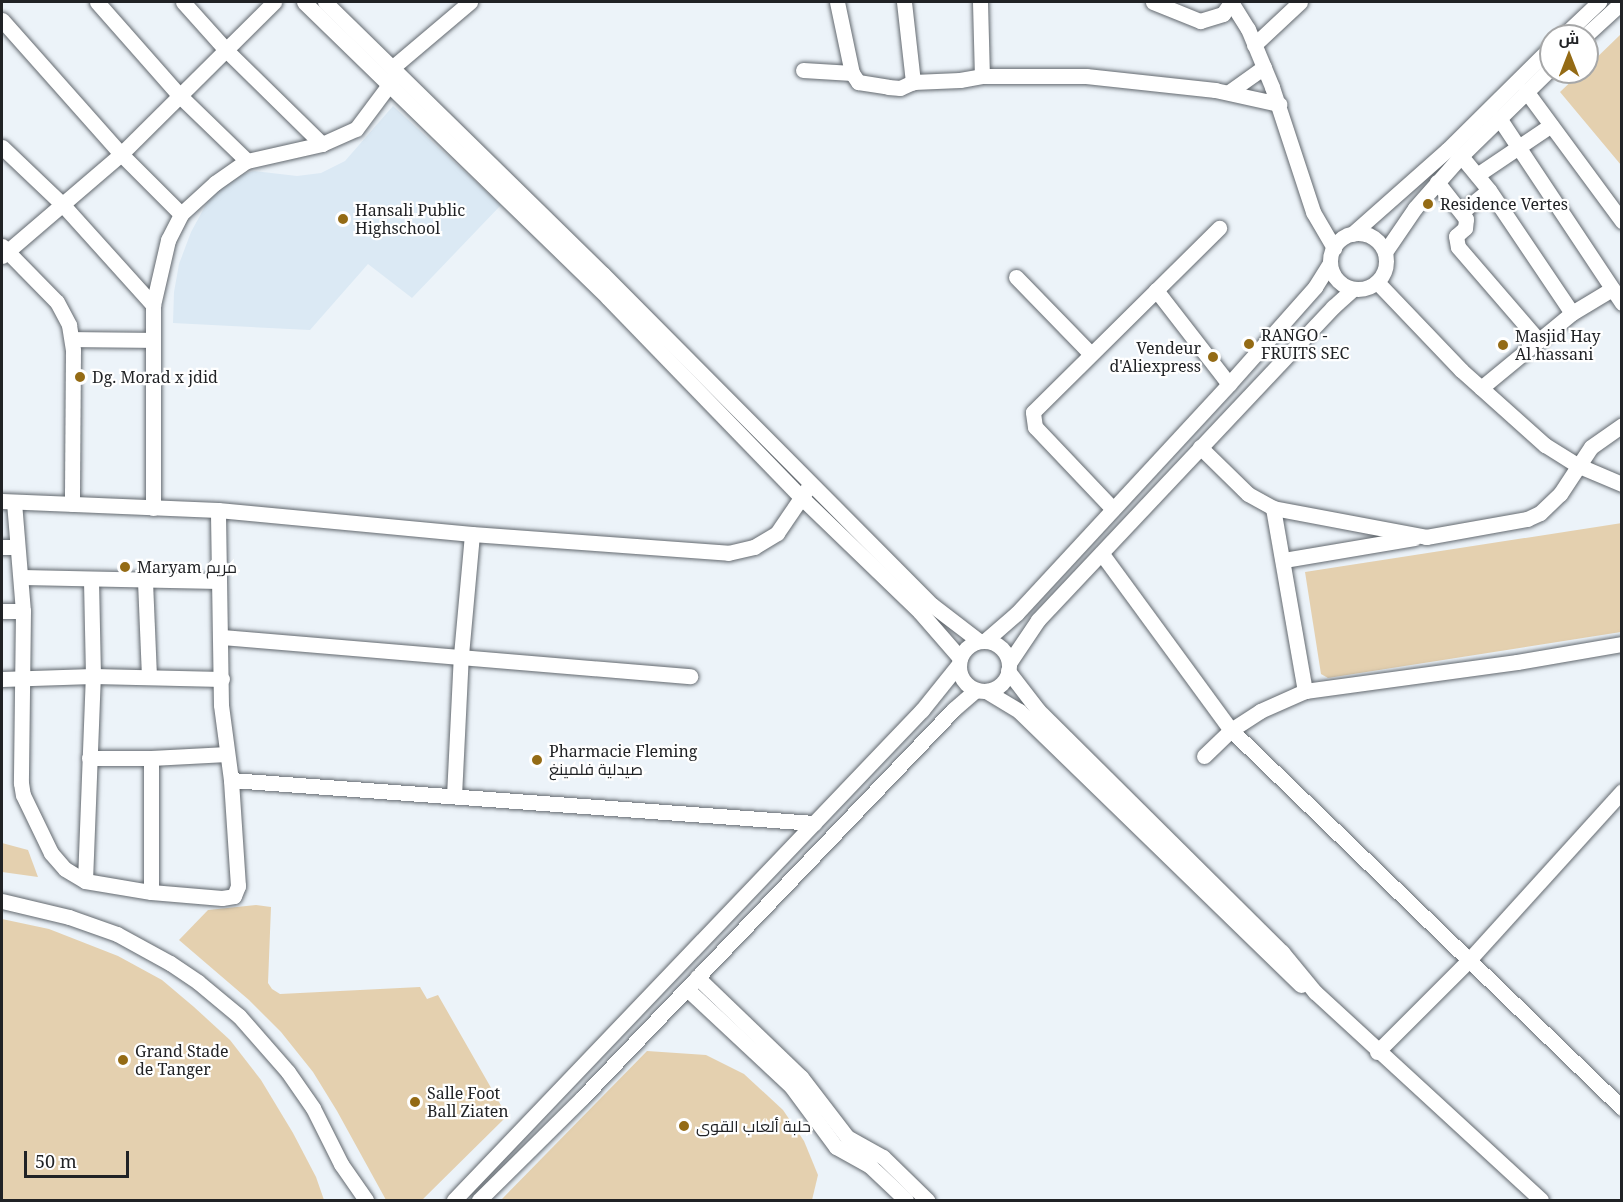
<!DOCTYPE html>
<html>
<head>
<meta charset="utf-8">
<style>
  body { margin:0 }
  #map { position:relative; width:1623px; height:1202px; overflow:hidden; background:#ecf3f9; font-family:"Noto Serif",Cairo,serif }
  div>[style] { position:absolute }
  [style*='--x'] { left:calc(var(--x)*1px); top:calc(var(--y)*1px); width:calc(var(--w)*1px); rotate:calc(var(--a)*1deg) }
  .built>* { inset:0; background:#dbe9f4 }
  .green>* { inset:0; background:#e4d0af }
  .roads { filter:drop-shadow(0 0 2px #63696f) drop-shadow(0 0 2px #63696f) }
  .minor>* { height:15px; margin:-7.5px; padding:0 7.5px; transform-origin:7.5px; border-radius:7.5px; background:#fff }
  .minor>.ring { margin:-7.5px; padding:0; box-sizing:content-box; background:none; border:15px solid #fff; border-radius:50% }
  .dots>* { width:16px; height:16px; translate:-50% -50%; box-sizing:border-box; border:3px solid #fff; border-radius:50% }
  span { translate:-50% -50%; white-space:nowrap; text-align:center; line-height:1.15; -webkit-text-stroke:4.5px #fff; paint-order:stroke }
  .poi-label { font-size:16px; color:#202225 }
  .left { translate:0 -50%; text-align:left }
  .right { translate:-100% -50%; text-align:right }
  .frame { position:absolute; inset:0; border:3px solid #202225; pointer-events:none }
  .north { position:absolute; left:1539px; top:24px; width:60px; height:60px; box-sizing:border-box; background:#fff; border:2px solid #a6a7a8; border-radius:50%; rotate:0deg; font-size:16px; font-weight:700; line-height:24px; text-align:center; color:#202225 }
  .north::after { content:''; display:block; margin:auto; width:21px; height:27px; background:#946b15; clip-path:polygon(50% 0,100% 100%,50% 72%,0 100%) }
  .scale { position:absolute; left:24px; top:1151px; width:105px; height:27px; box-sizing:border-box; border:3px solid #202225; border-top:0; padding-left:8px; font-size:18px; line-height:21px; white-space:nowrap; color:#202225; -webkit-text-stroke:4px #fff; paint-order:stroke }
</style>
</head>
<body>
<div id="map">
  <div class="built">
    <div style="clip-path:polygon(393px 106px,501px 205px,412px 298px,368px 264px,310px 330px,173px 323px,174px 292px,179px 264px,191px 232px,209px 199px,226px 182px,240px 175px,254px 171px,297px 176px,321px 173px,345px 161px)"></div>
  </div>
  <div class="green">
    <div style="clip-path:polygon(1621px 34px,1621px 165px,1560px 92px,1581px 72px,1587px 72px,1587px 67px)"></div>
    <div style="clip-path:polygon(1622px 523px,1621px 632px,1328px 678px,1321px 674px,1305px 572px)"></div>
    <div style="clip-path:polygon(2px 843px,28px 850px,38px 877px,2px 872px)"></div>
    <div style="clip-path:polygon(256px 905px,271px 907px,268px 983px,272px 989px,280px 994px,420px 987px,427px 999px,438px 995px,494px 1093px,507px 1116px,422px 1200px,386px 1200px,337px 1111px,313px 1072px,281px 1032px,249px 1000px,179px 940px,208px 910px)"></div>
    <div style="clip-path:polygon(2px 919px,49px 929px,118px 956px,162px 980px,194px 1007px,230px 1040px,261px 1080px,293px 1133px,316px 1177px,324px 1200px,2px 1200px)"></div>
    <div style="clip-path:polygon(647px 1051px,706px 1055px,744px 1074px,783px 1110px,804px 1141px,818px 1175px,812px 1200px,501px 1200px)"></div>
  </div>
  <div class="roads">
    <div class="minor">
      <div style="--x:97;--y:2;--w:125;--a:48.6"></div>
      <div style="--x:180;--y:96;--w:93;--a:44.1"></div>
      <div style="--x:183;--y:2;--w:66;--a:48.1"></div>
      <div style="--x:227;--y:51;--w:133;--a:44.4"></div>
      <div style="--x:304;--y:2;--w:424;--a:44.2"></div>
      <div style="--x:608;--y:298;--w:279;--a:45.9"></div>
      <div style="--x:802;--y:498;--w:164;--a:44"></div>
      <div style="--x:920;--y:612;--w:61;--a:49"></div>
      <div style="--x:325;--y:2;--w:389;--a:44.4"></div>
      <div style="--x:603;--y:274;--w:467;--a:45.2"></div>
      <div style="--x:932;--y:605;--w:59;--a:37.5"></div>
      <div style="--x:837;--y:2;--w:73;--a:78.1"></div>
      <div style="--x:904;--y:2;--w:81;--a:83.6"></div>
      <div style="--x:913;--y:82;--w:47;--a:-2.4"></div>
      <div style="--x:960;--y:80;--w:22;--a:-10"></div>
      <div style="--x:982;--y:76;--w:104;--a:0"></div>
      <div style="--x:1086;--y:76;--w:130;--a:6.2"></div>
      <div style="--x:1215;--y:90;--w:66;--a:12.3"></div>
      <div style="--x:980;--y:2;--w:74;--a:88.5"></div>
      <div style="--x:1153;--y:2;--w:51;--a:22"></div>
      <div style="--x:1200;--y:21;--w:24;--a:-17"></div>
      <div style="--x:1223;--y:14;--w:14;--a:-56"></div>
      <div style="--x:1231;--y:2;--w:32;--a:58"></div>
      <div style="--x:1248;--y:29;--w:63;--a:67.5"></div>
      <div style="--x:1272;--y:87;--w:132;--a:71.8"></div>
      <div style="--x:1313;--y:212;--w:42;--a:59.7"></div>
      <div style="--x:2;--y:20;--w:179;--a:48.4"></div>
      <div style="--x:121;--y:154;--w:85;--a:45"></div>
      <div style="--x:1563;--y:36;--w:50;--a:-43.4"></div>
      <div style="--x:1585;--y:36;--w:50;--a:-42.6"></div>
      <div style="--x:1254;--y:45;--w:63;--a:-43.1"></div>
      <div style="--x:393;--y:67;--w:101;--a:-40.2"></div>
      <div style="--x:803;--y:70;--w:49;--a:3.5"></div>
      <div style="--x:852;--y:73;--w:11;--a:56"></div>
      <div style="--x:858;--y:82;--w:30;--a:9"></div>
      <div style="--x:888;--y:87;--w:12;--a:5"></div>
      <div style="--x:900;--y:88;--w:14;--a:-25"></div>
      <div style="--x:1526;--y:91;--w:162;--a:53.6"></div>
      <div style="--x:1229;--y:92;--w:43;--a:-35.5"></div>
      <div style="--x:1499;--y:118;--w:222;--a:56.4"></div>
      <div style="--x:2;--y:147;--w:84;--a:43.6"></div>
      <div style="--x:63;--y:205;--w:135;--a:48"></div>
      <div style="--x:1461;--y:156;--w:44;--a:50.5"></div>
      <div style="--x:1489;--y:190;--w:148;--a:56"></div>
      <div style="--x:1477;--y:175;--w:89;--a:-34"></div>
      <div style="--x:1437;--y:182;--w:47;--a:51.9"></div>
      <div style="--x:1466;--y:219;--w:9;--a:96"></div>
      <div style="--x:1465;--y:228;--w:12;--a:138"></div>
      <div style="--x:1456;--y:236;--w:11;--a:80"></div>
      <div style="--x:1458;--y:247;--w:124;--a:49.2"></div>
      <div style="--x:1463;--y:211;--w:33;--a:-39"></div>
      <div class="ring" style="left:1330px;top:233px;width:41px;height:41px"></div>
      <div style="--x:1352;--y:234;--w:127;--a:-41.5"></div>
      <div style="--x:1447;--y:150;--w:146;--a:-44.7"></div>
      <div style="--x:2;--y:246;--w:78;--a:45.5"></div>
      <div style="--x:57;--y:302;--w:26;--a:62"></div>
      <div style="--x:69;--y:325;--w:25;--a:81"></div>
      <div style="--x:73;--y:350;--w:154;--a:90.4"></div>
      <div style="--x:1385;--y:252;--w:53;--a:-55.7"></div>
      <div style="--x:1415;--y:208;--w:69;--a:-48.5"></div>
      <div style="--x:1461;--y:156;--w:126;--a:-44.4"></div>
      <div style="--x:2;--y:256;--w:157;--a:-40.6"></div>
      <div style="--x:121;--y:154;--w:216;--a:-44.8"></div>
      <div style="--x:1016;--y:277;--w:106;--a:45.8"></div>
      <div style="--x:1377;--y:282;--w:122;--a:46.3"></div>
      <div style="--x:1461;--y:370;--w:113;--a:41.8"></div>
      <div style="--x:1545;--y:445;--w:38;--a:32"></div>
      <div style="--x:1577;--y:465;--w:49;--a:22.9"></div>
      <div style="--x:1156;--y:290;--w:119;--a:52.2"></div>
      <div style="--x:72;--y:339;--w:81;--a:0.7"></div>
      <div style="--x:1481;--y:388;--w:118;--a:-39.5"></div>
      <div style="--x:1572;--y:313;--w:47;--a:-31"></div>
      <div style="--x:1200;--y:447;--w:67;--a:44.4"></div>
      <div style="--x:1248;--y:494;--w:29;--a:29"></div>
      <div style="--x:1273;--y:508;--w:156;--a:10.7"></div>
      <div style="--x:1426;--y:537;--w:103;--a:-10.1"></div>
      <div style="--x:1527;--y:519;--w:14;--a:-25"></div>
      <div style="--x:1540;--y:513;--w:28;--a:-44"></div>
      <div style="--x:1560;--y:494;--w:56;--a:-56.6"></div>
      <div style="--x:1591;--y:447;--w:38;--a:-35"></div>
      <div style="--x:2;--y:501;--w:216;--a:2.4"></div>
      <div style="--x:218;--y:510;--w:255;--a:5.4"></div>
      <div style="--x:472;--y:534;--w:257;--a:4.2"></div>
      <div style="--x:728;--y:553;--w:27;--a:-13"></div>
      <div style="--x:754;--y:547;--w:27;--a:-31"></div>
      <div style="--x:777;--y:533;--w:53;--a:-55.7"></div>
      <div style="--x:14;--y:502;--w:109;--a:85.3"></div>
      <div style="--x:23;--y:611;--w:172;--a:90.7"></div>
      <div style="--x:21;--y:783;--w:12;--a:81"></div>
      <div style="--x:23;--y:795;--w:64;--a:64.2"></div>
      <div style="--x:51;--y:853;--w:21;--a:49"></div>
      <div style="--x:65;--y:869;--w:23;--a:31"></div>
      <div style="--x:85;--y:881;--w:67;--a:9.5"></div>
      <div style="--x:151;--y:892;--w:71;--a:4.8"></div>
      <div style="--x:222;--y:898;--w:12;--a:-9"></div>
      <div style="--x:234;--y:896;--w:11;--a:-68"></div>
      <div style="--x:238;--y:886;--w:106;--a:-93.8"></div>
      <div style="--x:231;--y:780;--w:76;--a:-97.6"></div>
      <div style="--x:221;--y:705;--w:195;--a:-90.9"></div>
      <div style="--x:153;--y:508;--w:203;--a:-90"></div>
      <div style="--x:153;--y:305;--w:67;--a:-77"></div>
      <div style="--x:168;--y:240;--w:29;--a:-63"></div>
      <div style="--x:181;--y:214;--w:46;--a:-42.4"></div>
      <div style="--x:215;--y:183;--w:39;--a:-35"></div>
      <div style="--x:247;--y:161;--w:77;--a:-12.8"></div>
      <div style="--x:322;--y:144;--w:37;--a:-24"></div>
      <div style="--x:356;--y:129;--w:64;--a:-53.3"></div>
      <div style="--x:1112;--y:508;--w:112;--a:-133.5"></div>
      <div style="--x:1035;--y:427;--w:15;--a:-98"></div>
      <div style="--x:1033;--y:412;--w:262;--a:-44.7"></div>
      <div style="--x:1273;--y:508;--w:186;--a:80.1"></div>
      <div style="--x:2;--y:547;--w:15;--a:0"></div>
      <div style="--x:1102;--y:554;--w:218;--a:53.8"></div>
      <div style="--x:1231;--y:730;--w:544;--a:44.03"></div>
      <div style="--x:1284;--y:560;--w:132;--a:-9.6"></div>
      <div style="--x:22;--y:577;--w:197;--a:1.2"></div>
      <div style="--x:145;--y:581;--w:96;--a:87.6"></div>
      <div style="--x:2;--y:611;--w:21;--a:0"></div>
      <div style="--x:222;--y:637;--w:470;--a:4.8"></div>
      <div style="--x:986;--y:640;--w:41;--a:-41.1"></div>
      <div style="--x:1017;--y:613;--w:312;--a:-47.2"></div>
      <div style="--x:1229;--y:384;--w:130;--a:-48.4"></div>
      <div style="--x:1315;--y:287;--w:28;--a:-58"></div>
      <div class="ring" style="left:959px;top:641px;width:35px;height:35px"></div>
      <div style="--x:1009;--y:663;--w:52;--a:-56"></div>
      <div style="--x:1038;--y:620;--w:430;--a:-46.7"></div>
      <div style="--x:1333;--y:307;--w:27;--a:-42"></div>
      <div style="--x:1008;--y:671;--w:49;--a:52.4"></div>
      <div style="--x:1038;--y:710;--w:344;--a:44.8"></div>
      <div style="--x:1282;--y:952;--w:52;--a:50.5"></div>
      <div style="--x:1315;--y:992;--w:307;--a:42.6"></div>
      <div style="--x:2;--y:679;--w:91;--a:-1.9"></div>
      <div style="--x:93;--y:676;--w:129;--a:1.3"></div>
      <div style="--x:986;--y:691;--w:39;--a:31"></div>
      <div style="--x:1019;--y:711;--w:393;--a:44.2"></div>
      <div style="--x:1204;--y:756;--w:37;--a:-44"></div>
      <div style="--x:1231;--y:730;--w:35;--a:-33"></div>
      <div style="--x:1260;--y:711;--w:49;--a:-24"></div>
      <div style="--x:1305;--y:691;--w:214;--a:-7.8"></div>
      <div style="--x:1517;--y:662;--w:107;--a:-9.7"></div>
      <div style="--x:89;--y:758;--w:62;--a:0"></div>
      <div style="--x:151;--y:758;--w:76;--a:-3"></div>
      <div style="--x:151;--y:758;--w:134;--a:90"></div>
      <div style="--x:231;--y:780;--w:585;--a:4.22"></div>
      <div style="--x:454;--y:796;--w:141;--a:-87.2"></div>
      <div style="--x:461;--y:655;--w:121;--a:-84.8"></div>
      <div style="--x:85;--y:881;--w:205;--a:-87.8"></div>
      <div style="--x:93;--y:676;--w:97;--a:-91.2"></div>
      <div style="--x:2;--y:901;--w:69;--a:13.4"></div>
      <div style="--x:69;--y:917;--w:51;--a:19.5"></div>
      <div style="--x:117;--y:934;--w:60;--a:28.7"></div>
      <div style="--x:170;--y:963;--w:34;--a:34"></div>
      <div style="--x:198;--y:982;--w:53;--a:39.7"></div>
      <div style="--x:239;--y:1016;--w:74;--a:48.8"></div>
      <div style="--x:288;--y:1072;--w:44;--a:55.2"></div>
      <div style="--x:313;--y:1108;--w:63;--a:63.4"></div>
      <div style="--x:341;--y:1164;--w:44;--a:55.2"></div>
      <div style="--x:697;--y:977;--w:144;--a:43.9"></div>
      <div style="--x:801;--y:1077;--w:76;--a:52.5"></div>
      <div style="--x:847;--y:1137;--w:41;--a:29.1"></div>
      <div style="--x:883;--y:1157;--w:62;--a:44.3"></div>
      <div style="--x:687;--y:989;--w:142;--a:43"></div>
      <div style="--x:791;--y:1086;--w:76;--a:53.6"></div>
      <div style="--x:836;--y:1147;--w:38;--a:29"></div>
      <div style="--x:869;--y:1165;--w:51;--a:43.4"></div>
      <div style="--x:1377;--y:1052;--w:130;--a:-45"></div>
      <div style="--x:1469;--y:960;--w:228;--a:-47.8"></div>
      <div style="--x:454;--y:1200;--w:678;--a:-46.32"></div>
      <div style="--x:922;--y:710;--w:59;--a:-51.2"></div>
      <div style="--x:479;--y:1200;--w:145;--a:-44.7"></div>
      <div style="--x:582;--y:1098;--w:538;--a:-46.28"></div>
      <div style="--x:954;--y:709;--w:29;--a:-41"></div>
    </div>
  </div>
  <div class="dots">
    <div style="left:1428px;top:204px;background:#946b15"></div>
    <div style="left:343px;top:219px;background:#946b15"></div>
    <div style="left:1249px;top:344px;background:#946b15"></div>
    <div style="left:1503px;top:345px;background:#946b15"></div>
    <div style="left:1213px;top:357px;background:#946b15"></div>
    <div style="left:80px;top:377px;background:#946b15"></div>
    <div style="left:125px;top:567px;background:#946b15"></div>
    <div style="left:537px;top:760px;background:#946b15"></div>
    <div style="left:123px;top:1060px;background:#946b15"></div>
    <div style="left:415px;top:1102px;background:#946b15"></div>
    <div style="left:684px;top:1126px;background:#946b15"></div>
  </div>
  <div class="poi-label">
    <span class="left" style="left:1440px;top:204px">Residence Vertes</span>
    <span class="left" style="left:355px;top:219px">Hansali Public<br>Highschool</span>
    <span class="left" style="left:1261px;top:344px">RANGO -<br>FRUITS SEC</span>
    <span class="left" style="left:1515px;top:345px">Masjid Hay<br>Al hassani</span>
    <span class="right" style="left:1201px;top:357px">Vendeur<br>d'Aliexpress</span>
    <span class="left" style="left:92px;top:377px">Dg. Morad x jdid</span>
    <span class="left" style="left:137px;top:567px">Maryam مريم</span>
    <span class="left" style="left:549px;top:760px">Pharmacie Fleming<br>صيدلية فلمينغ</span>
    <span class="left" style="left:135px;top:1060px">Grand Stade<br>de Tanger</span>
    <span class="left" style="left:427px;top:1102px">Salle Foot<br>Ball Ziaten</span>
    <span class="left" style="left:696px;top:1126px">حلبة ألعاب القوى</span>
  </div>
  <div class="frame"></div>
  <div class="north">ش</div>
  <div class="scale">50 m</div>
</div>
</body>
</html>
